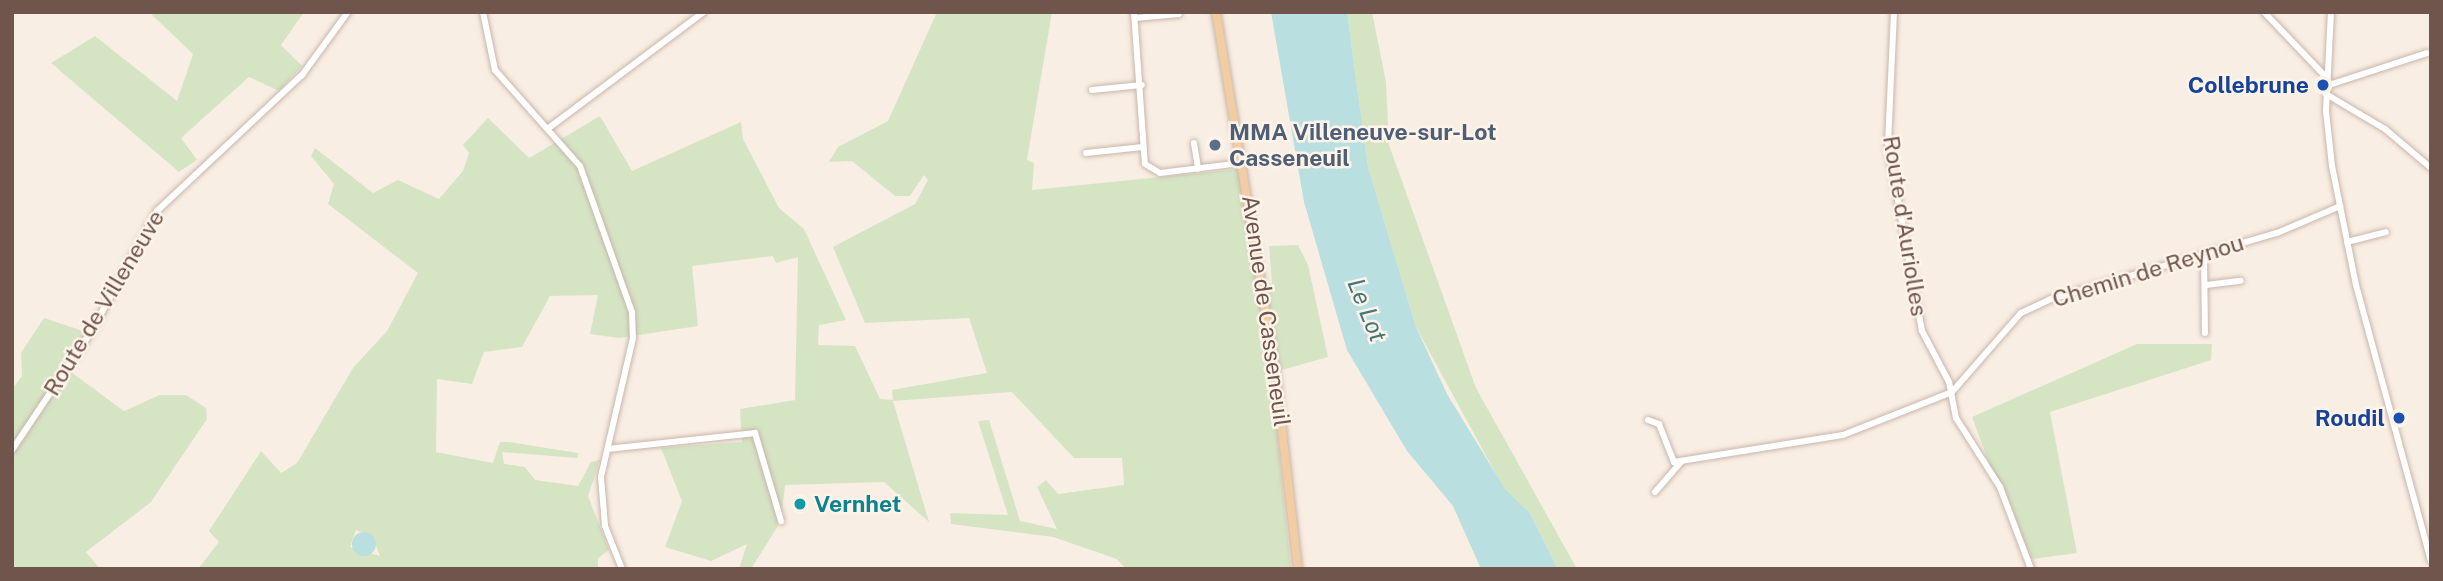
<!DOCTYPE html>
<html>
<head>
<meta charset="utf-8">
<style>
  body { margin:0 }
  #map { position:relative; width:2443px; height:581px; overflow:hidden; background:#f9eee3; font-family:"Public Sans",sans-serif }
  div>[style] { position:absolute }
  [style*='--x'] { left:calc(var(--x)*1px); top:calc(var(--y)*1px); width:calc(var(--w)*1px); rotate:calc(var(--a)*1deg) }
  .green>* { inset:0; background:#d5e5c4 }
  .water>* { inset:0; background:#badfe0 }
  .round { border-radius:50% }
  .roads { filter:drop-shadow(0 0 2px #c9b6ab) drop-shadow(0 0 2px #c9b6ab) }
  .minor>* { height:6px; margin:-3px; padding:0 3px; transform-origin:3px; border-radius:3px; background:#fff }
  .major>* { height:8px; margin:-4px; padding:0 4px; transform-origin:4px; border-radius:4px; background:#f2cca2 }
  .dots>* { width:19px; height:19px; translate:-50% -50%; box-sizing:border-box; border:4px solid #fdf3e9; border-radius:50% }
  span { translate:-50% -50%; white-space:nowrap; text-align:center; line-height:1.15; -webkit-text-stroke:5px #fdf3e9; paint-order:stroke }
  .transit-label { font-size:23px; color:#164399; font-weight:700 }
  .right { translate:-100% -50%; text-align:right }
  .service-label { font-size:23px; color:#4e5e75; font-weight:700 }
  .left { translate:0 -50%; text-align:left }
  .street-label { font-size:23px; color:#6f554c }
  .culture-label { font-size:23px; color:#0d838f; font-weight:700 }
  .water-label { font-size:24px; color:#457679; font-style:italic }
  .frame { position:absolute; inset:0; border:14px solid #6f554c; pointer-events:none }
</style>
</head>
<body>
<div id="map">
  <div class="green">
    <div style="clip-path:polygon(149px 12px,304px 12px,281px 45px,302px 66px,279px 91px,249px 77px,181px 138px,197px 160px,179px 172px,51px 63px,95px 36px,177px 101px,193px 54px)"></div>
    <div style="clip-path:polygon(evenodd,937px 12px,1052px 12px,1027px 160px,1034px 163px,1032px 190px,1240px 169px,1260px 287px,1272px 283px,1269px 246px,1298px 245px,1308px 265px,1328px 357px,1271px 373px,1291px 569px,1126px 569px,1117px 559px,1053px 537px,951px 524px,950px 513px,1008px 515px,978px 421px,989px 420px,1020px 521px,1057px 529px,1037px 487px,1046px 480px,1058px 494px,1124px 485px,1122px 458px,1074px 458px,1012px 392px,893px 401px,929px 522px,884px 482px,785px 485px,781px 521px,751px 569px,739px 569px,747px 544px,711px 561px,665px 547px,682px 501px,661px 448px,742px 442px,740px 409px,795px 400px,798px 257px,776px 263px,773px 256px,692px 266px,698px 326px,619px 338px,590px 334px,598px 295px,550px 296px,522px 347px,484px 352px,472px 384px,437px 379px,436px 452px,493px 463px,500px 442px,509px 442px,578px 453px,577px 458px,502px 452px,504px 464px,525px 467px,535px 480px,578px 486px,591px 462px,600px 460px,588px 496px,609px 550px,598px 558px,598px 568px,198px 569px,219px 542px,209px 531px,261px 451px,281px 473px,297px 463px,353px 368px,387px 331px,418px 273px,328px 204px,334px 184px,311px 156px,315px 148px,373px 193px,398px 180px,439px 199px,463px 171px,469px 153px,463px 145px,488px 118px,529px 158px,600px 116px,632px 171px,741px 122px,743px 139px,779px 208px,804px 229px,846px 320px,819px 325px,818px 345px,855px 346px,880px 399px,893px 400px,892px 390px,987px 373px,969px 318px,865px 323px,833px 247px,915px 204px,928px 180px,924px 175px,910px 196px,895px 196px,852px 161px,829px 162px,838px 147px,888px 121px,937px 12px,356px 530px,373px 538px,380px 556px,350px 547px,356px 530px)"></div>
    <div style="clip-path:polygon(1347px 12px,1372px 12px,1386px 82px,1389px 145px,1476px 388px,1577px 569px,1558px 569px,1530px 513px,1504px 489px,1416px 327px,1368px 167px)"></div>
    <div style="clip-path:polygon(44px 318px,86px 332px,64px 367px,124px 411px,160px 395px,186px 395px,206px 408px,207px 419px,151px 502px,86px 552px,100px 569px,12px 569px,12px 389px,22px 376px,21px 353px)"></div>
    <div style="clip-path:polygon(2137px 344px,2212px 344px,2211px 360px,2050px 412px,2077px 553px,2025px 560px,1972px 417px)"></div>
  </div>
  <div class="water">
    <div style="clip-path:polygon(1271px 12px,1347px 12px,1368px 167px,1416px 327px,1447px 394px,1505px 489px,1530px 513px,1558px 569px,1481px 569px,1453px 506px,1407px 451px,1347px 350px,1304px 202px)"></div>
    <div class="round" style="left:352px;top:532px;width:24px;height:24px"></div>
  </div>
  <div class="roads">
    <div class="minor">
      <div style="--x:483;--y:12;--w:59;--a:78.3"></div>
      <div style="--x:495;--y:70;--w:128;--a:48.5"></div>
      <div style="--x:580;--y:166;--w:155;--a:70.4"></div>
      <div style="--x:632;--y:312;--w:26;--a:88"></div>
      <div style="--x:633;--y:338;--w:143;--a:103"></div>
      <div style="--x:601;--y:477;--w:49;--a:85.3"></div>
      <div style="--x:605;--y:526;--w:46;--a:68.4"></div>
      <div style="--x:1134;--y:12;--w:152;--a:85.9"></div>
      <div style="--x:1145;--y:164;--w:17;--a:31"></div>
      <div style="--x:1160;--y:173;--w:83;--a:-7"></div>
      <div style="--x:1894;--y:12;--w:134;--a:92.6"></div>
      <div style="--x:1888;--y:146;--w:188;--a:79.6"></div>
      <div style="--x:1922;--y:331;--w:58;--a:62.1"></div>
      <div style="--x:1949;--y:382;--w:37;--a:79"></div>
      <div style="--x:1956;--y:418;--w:82;--a:57.5"></div>
      <div style="--x:2000;--y:487;--w:88;--a:69.3"></div>
      <div style="--x:2264;--y:12;--w:90;--a:46.4"></div>
      <div style="--x:2331;--y:12;--w:99;--a:92.9"></div>
      <div style="--x:2326;--y:111;--w:55;--a:83.8"></div>
      <div style="--x:2332;--y:166;--w:121;--a:78.6"></div>
      <div style="--x:2356;--y:285;--w:286;--a:74.8"></div>
      <div style="--x:1135;--y:18;--w:44;--a:-5.2"></div>
      <div style="--x:2326;--y:86;--w:106;--a:-18.1"></div>
      <div style="--x:1092;--y:90;--w:50;--a:-5.7"></div>
      <div style="--x:2326;--y:94;--w:69;--a:30.7"></div>
      <div style="--x:2385;--y:129;--w:60;--a:40.3"></div>
      <div style="--x:550;--y:127;--w:192;--a:-36.8"></div>
      <div style="--x:1194;--y:143;--w:26;--a:81"></div>
      <div style="--x:1086;--y:153;--w:57;--a:-6"></div>
      <div style="--x:2347;--y:242;--w:40;--a:-14.4"></div>
      <div style="--x:2204;--y:254;--w:79;--a:89.3"></div>
      <div style="--x:2206;--y:285;--w:35;--a:-7"></div>
      <div style="--x:1648;--y:420;--w:12;--a:20"></div>
      <div style="--x:1659;--y:424;--w:41;--a:68.5"></div>
      <div style="--x:1674;--y:462;--w:171;--a:-9.1"></div>
      <div style="--x:1843;--y:435;--w:117;--a:-21.5"></div>
      <div style="--x:1952;--y:392;--w:105;--a:-48.9"></div>
      <div style="--x:2021;--y:313;--w:33;--a:-25"></div>
      <div style="--x:2051;--y:299;--w:235;--a:-16.3"></div>
      <div style="--x:2277;--y:233;--w:69;--a:-23.2"></div>
      <div style="--x:608;--y:449;--w:148;--a:-6.2"></div>
      <div style="--x:755;--y:433;--w:92;--a:73.5"></div>
      <div style="--x:12;--y:450;--w:142;--a:-56.2"></div>
      <div style="--x:91;--y:332;--w:138;--a:-61.4"></div>
      <div style="--x:157;--y:211;--w:199;--a:-43.2"></div>
      <div style="--x:302;--y:75;--w:78;--a:-53.9"></div>
      <div style="--x:1655;--y:492;--w:40;--a:-49"></div>
    </div>
    <div class="major">
      <div style="--x:1216;--y:12;--w:361;--a:80.6"></div>
      <div style="--x:1275;--y:368;--w:202;--a:83.5"></div>
    </div>
  </div>
  <div class="dots">
    <div style="left:2323px;top:85px;background:#1a4fb4"></div>
    <div style="left:1215px;top:145px;background:#5c6f8a"></div>
    <div style="left:2399px;top:418px;background:#1a4fb4"></div>
    <div style="left:800px;top:504px;background:#0f9aa8"></div>
  </div>
  <div class="transit-label">
    <span class="right" style="left:2309px;top:85px">Collebrune</span>
    <span class="right" style="left:2385px;top:418px">Roudil</span>
  </div>
  <div class="service-label">
    <span class="left" style="left:1229px;top:145px">MMA Villeneuve-sur-Lot<br>Casseneuil</span>
  </div>
  <div class="street-label">
    <span style="left:1905px;top:226px;rotate:81deg">Route d'Auriolles</span>
    <span style="left:2148px;top:271px;rotate:-17deg">Chemin de Reynou</span>
    <span style="left:104px;top:303px;rotate:-59deg">Route de Villeneuve</span>
    <span style="left:1266px;top:311px;rotate:82deg">Avenue de Casseneuil</span>
  </div>
  <div class="culture-label">
    <span class="left" style="left:814px;top:504px">Vernhet</span>
  </div>
  <div class="water-label">
    <span style="left:1367px;top:310px;rotate:68deg">Le Lot</span>
  </div>
  <div class="frame"></div>
</div>
</body>
</html>
